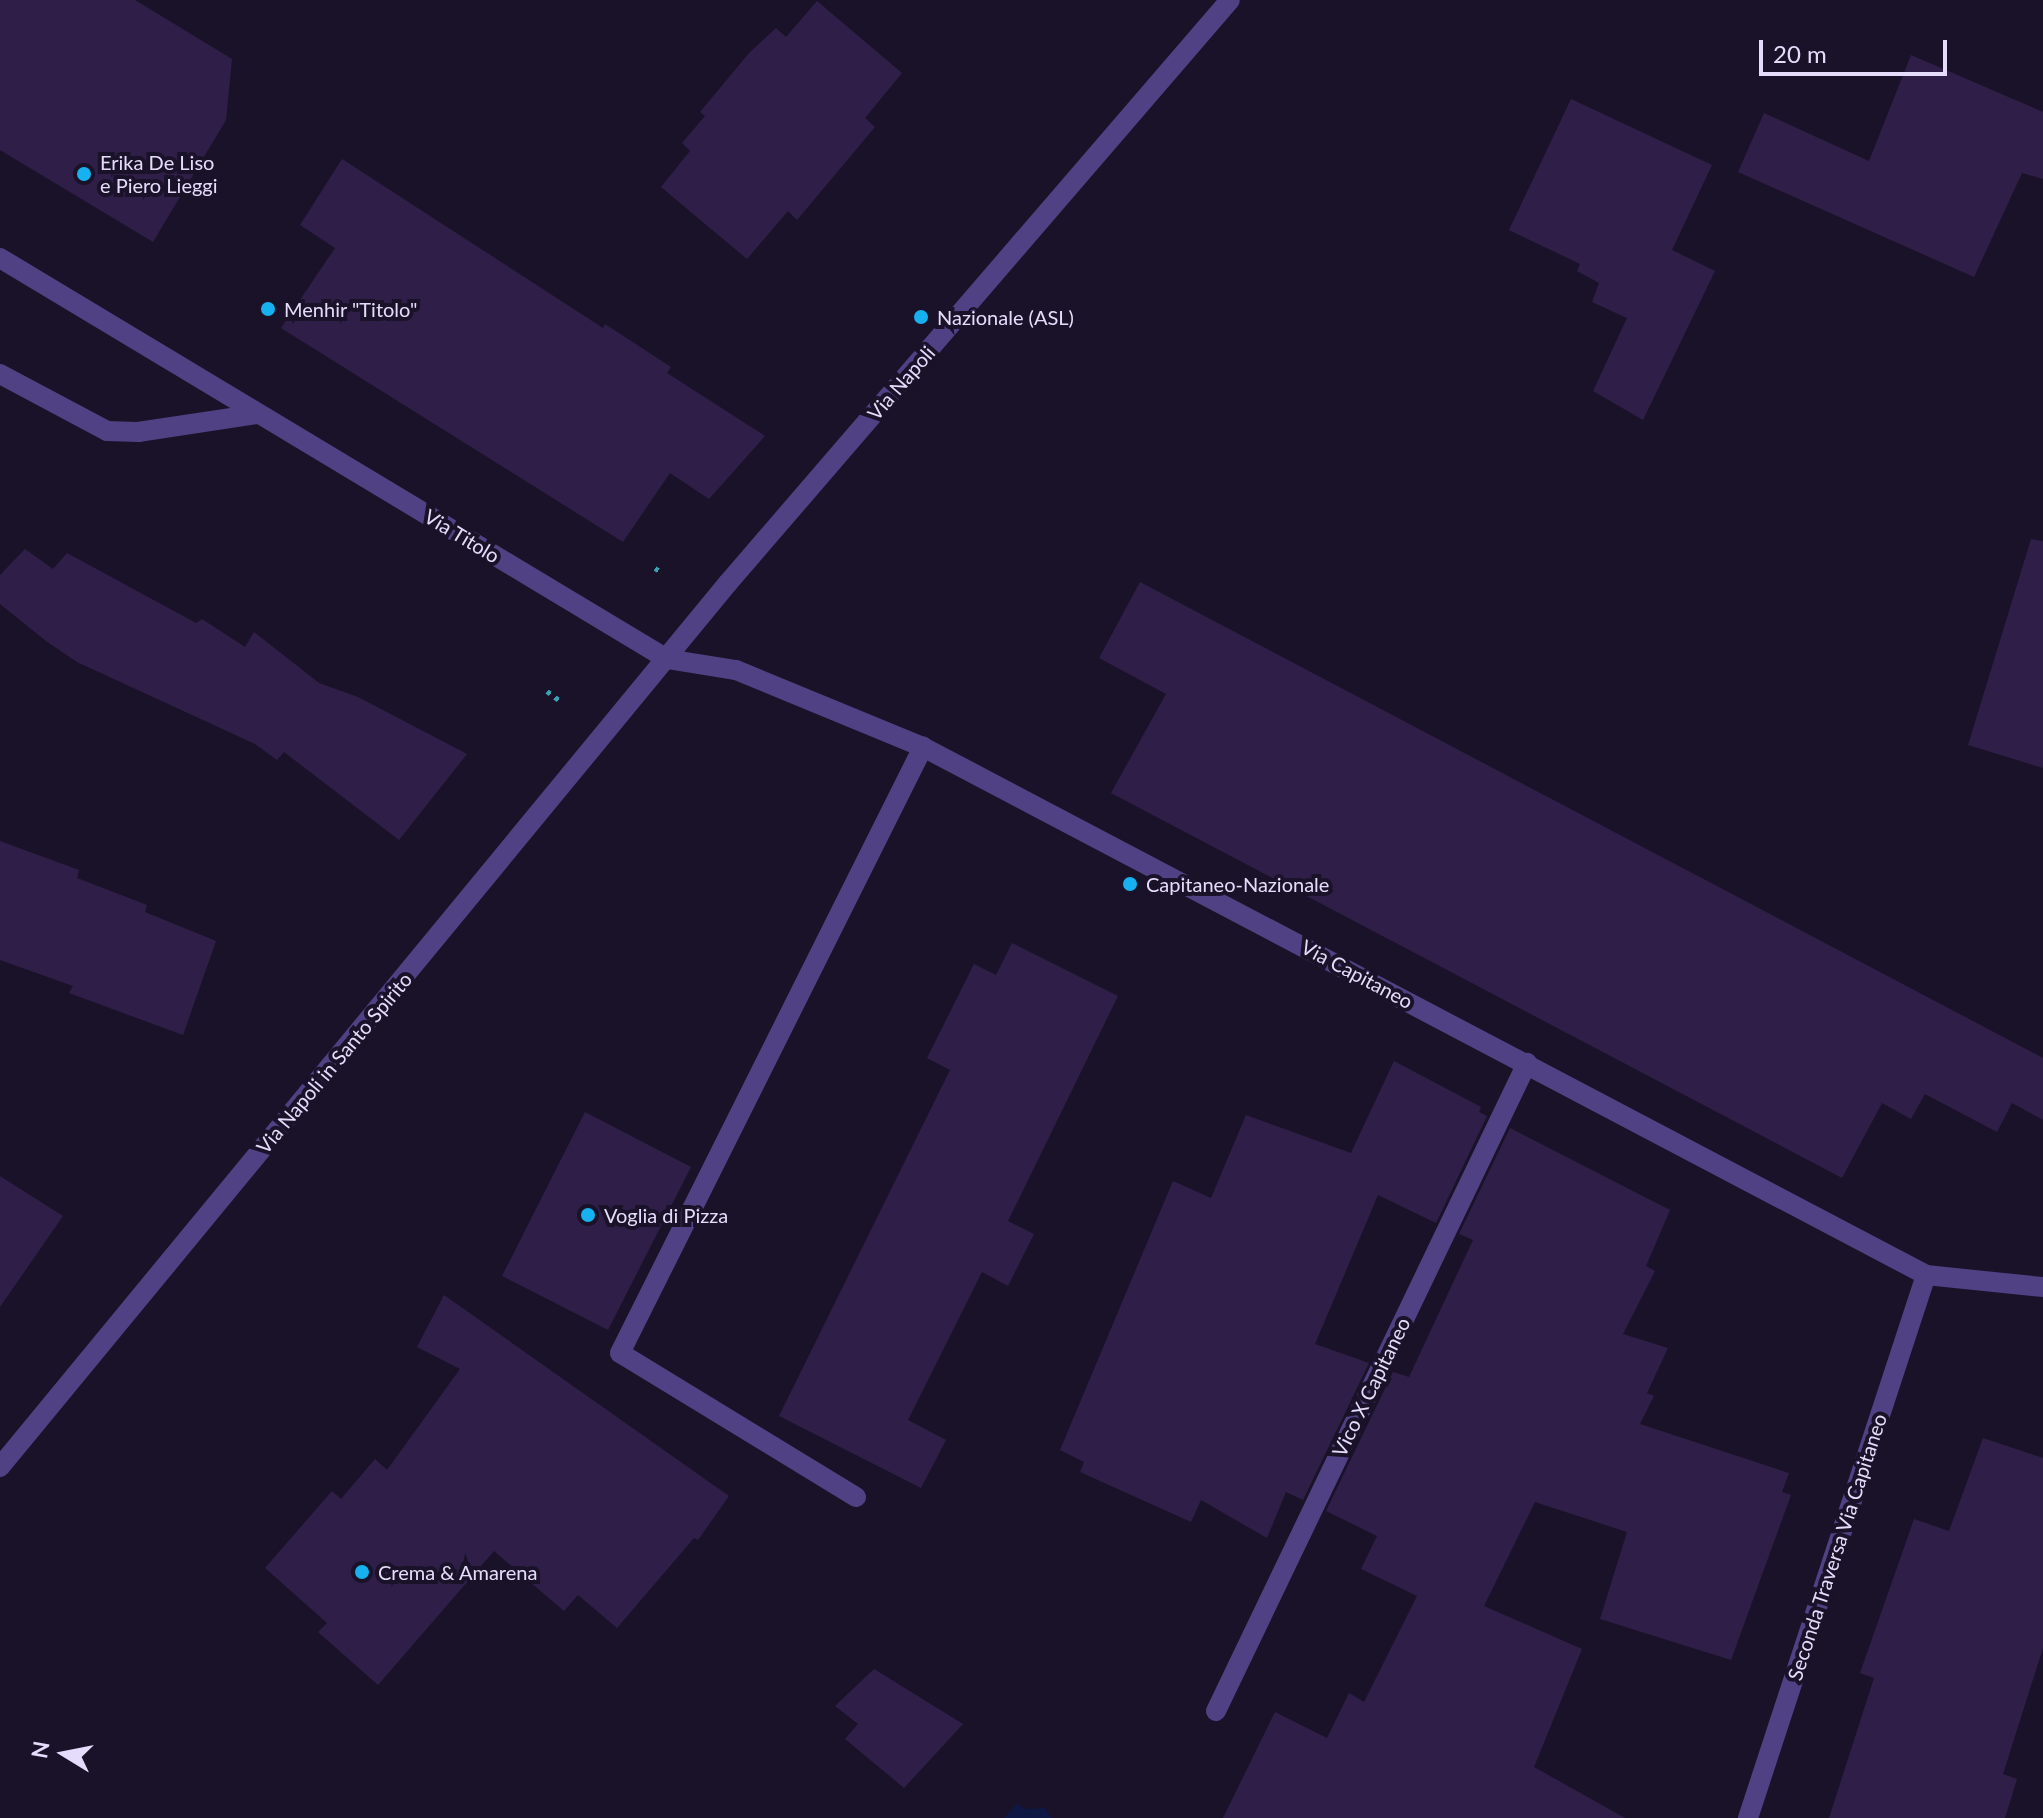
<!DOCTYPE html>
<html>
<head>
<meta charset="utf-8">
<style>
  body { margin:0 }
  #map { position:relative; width:2043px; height:1818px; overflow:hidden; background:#1a1228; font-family:Lato,sans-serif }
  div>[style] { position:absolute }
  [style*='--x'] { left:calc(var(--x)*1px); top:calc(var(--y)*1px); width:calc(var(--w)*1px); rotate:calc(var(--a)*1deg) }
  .water>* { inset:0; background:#0f1844 }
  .building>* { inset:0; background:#2f1f48 }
  .path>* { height:5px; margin-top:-2.5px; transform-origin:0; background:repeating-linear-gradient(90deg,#39a4b3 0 4px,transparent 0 10px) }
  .minor>* { height:20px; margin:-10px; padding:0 10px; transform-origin:10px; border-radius:10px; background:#4f4183 }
  .tertiary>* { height:20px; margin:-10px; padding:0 10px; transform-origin:10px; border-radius:10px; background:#4f4183 }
  .dots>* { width:22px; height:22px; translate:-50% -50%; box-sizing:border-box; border:4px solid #1a1228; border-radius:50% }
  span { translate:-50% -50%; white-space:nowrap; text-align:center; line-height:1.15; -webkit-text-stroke:8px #1a1228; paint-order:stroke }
  .poi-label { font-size:20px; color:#e5dcfc }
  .left { translate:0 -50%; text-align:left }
  .street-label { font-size:20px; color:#e5dcfc }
  .north { position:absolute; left:24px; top:1714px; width:80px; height:80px; -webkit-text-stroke:6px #1a1228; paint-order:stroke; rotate:280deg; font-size:22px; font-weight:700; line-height:32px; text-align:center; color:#e5dcfc }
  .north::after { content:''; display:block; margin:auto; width:28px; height:36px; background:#e5dcfc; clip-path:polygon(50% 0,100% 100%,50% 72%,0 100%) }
  .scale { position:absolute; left:1759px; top:40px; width:188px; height:36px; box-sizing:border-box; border:4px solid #e5dcfc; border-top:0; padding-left:10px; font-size:24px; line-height:28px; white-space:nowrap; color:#e5dcfc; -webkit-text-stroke:6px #1a1228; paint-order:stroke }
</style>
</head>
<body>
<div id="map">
  <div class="water">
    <div style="clip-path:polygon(1017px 1803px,1025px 1809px,1045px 1808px,1052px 1818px,1004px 1818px)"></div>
  </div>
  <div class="building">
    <div style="clip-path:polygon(0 0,135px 0,232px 59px,226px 120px,153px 242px,0 150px)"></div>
    <div style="clip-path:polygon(817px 1px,902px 73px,865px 118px,875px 127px,797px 220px,788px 211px,747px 259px,661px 187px,690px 151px,682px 143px,705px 116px,700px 112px,749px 53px,776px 28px,786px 37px)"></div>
    <div style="clip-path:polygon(1911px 55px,2043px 112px,2043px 179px,2022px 173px,1974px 277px,1738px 172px,1764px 113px,1869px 161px)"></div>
    <div style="clip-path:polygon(1571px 99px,1712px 165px,1672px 250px,1715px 271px,1643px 420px,1593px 391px,1627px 318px,1592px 302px,1599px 283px,1577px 271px,1580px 264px,1509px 230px)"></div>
    <div style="clip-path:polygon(342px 159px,603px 328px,605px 324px,671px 367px,667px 373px,765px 436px,709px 499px,670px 473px,623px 542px,281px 328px,335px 248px,300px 225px)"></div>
    <div style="clip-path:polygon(2031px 539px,2043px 541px,2043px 768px,1968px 745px)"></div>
    <div style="clip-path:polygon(25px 549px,53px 569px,67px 553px,196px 623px,202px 619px,245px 647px,254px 632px,319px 683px,358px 697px,467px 754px,399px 840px,284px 752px,277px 760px,255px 744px,77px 662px,46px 641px,0 604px,0 575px)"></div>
    <div style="clip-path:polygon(1140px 582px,2043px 1058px,2043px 1120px,2012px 1103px,1997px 1132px,1925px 1094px,1911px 1119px,1882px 1103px,1842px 1178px,1111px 793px,1166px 694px,1099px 658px)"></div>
    <div style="clip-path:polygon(0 841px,79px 870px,77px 878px,147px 905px,145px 912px,216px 941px,183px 1035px,69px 993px,73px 986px,0 960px)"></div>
    <div style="clip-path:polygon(1012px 943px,1118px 996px,1008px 1221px,1034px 1234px,1008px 1286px,982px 1272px,908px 1420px,946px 1440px,921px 1488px,779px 1416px,950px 1070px,927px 1058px,974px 964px,996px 975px)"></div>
    <div style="clip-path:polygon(1394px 1061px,1481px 1107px,1479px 1112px,1487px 1116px,1436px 1223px,1378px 1195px,1315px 1344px,1369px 1363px,1303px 1500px,1286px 1492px,1267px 1538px,1201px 1500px,1191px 1522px,1080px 1472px,1084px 1462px,1060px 1450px,1173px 1181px,1211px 1198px,1246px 1115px,1351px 1153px)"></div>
    <div style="clip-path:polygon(585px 1112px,691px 1167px,608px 1330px,502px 1276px)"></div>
    <div style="clip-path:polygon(1510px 1128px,1670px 1210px,1646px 1266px,1655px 1271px,1623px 1334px,1668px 1348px,1647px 1393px,1654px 1396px,1640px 1424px,1789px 1473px,1782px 1492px,1791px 1495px,1731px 1660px,1600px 1619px,1627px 1532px,1535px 1502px,1484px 1606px,1582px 1649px,1534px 1767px,1625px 1818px,1223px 1818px,1275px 1712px,1327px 1738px,1349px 1693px,1364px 1702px,1417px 1596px,1361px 1569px,1377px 1536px,1326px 1511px,1393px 1372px,1409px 1377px,1473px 1240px,1459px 1234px)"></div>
    <div style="clip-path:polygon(0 1176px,63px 1216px,0 1307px)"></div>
    <div style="clip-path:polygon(444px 1295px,729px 1496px,698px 1540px,694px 1538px,617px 1628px,578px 1595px,564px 1611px,494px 1551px,378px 1685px,318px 1632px,327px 1623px,265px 1568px,332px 1491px,341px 1499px,375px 1459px,387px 1470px,460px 1369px,417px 1347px)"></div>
    <div style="clip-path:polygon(1983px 1438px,2043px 1458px,2043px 1648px,2003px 1774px,2017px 1779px,2005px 1818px,1829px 1818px,1874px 1678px,1860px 1673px,1914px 1519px,1949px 1531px)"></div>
    <div style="clip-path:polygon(874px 1669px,963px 1724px,904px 1788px,845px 1739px,858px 1724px,835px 1706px)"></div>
  </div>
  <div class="path">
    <div style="--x:655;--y:568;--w:9;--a:32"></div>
    <div style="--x:547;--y:691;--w:15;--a:37"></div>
  </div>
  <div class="minor">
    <div style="--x:0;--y:258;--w:778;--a:31.01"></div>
    <div style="--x:667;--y:659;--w:70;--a:9.1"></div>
    <div style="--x:736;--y:670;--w:202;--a:22.4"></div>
    <div style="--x:923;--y:747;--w:1133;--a:27.76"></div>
    <div style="--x:1926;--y:1275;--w:118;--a:5.9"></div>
    <div style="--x:0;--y:374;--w:121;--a:28"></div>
    <div style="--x:107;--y:431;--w:31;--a:2"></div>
    <div style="--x:138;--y:432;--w:120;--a:-8.6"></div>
    <div style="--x:856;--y:1497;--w:276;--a:-148.6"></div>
    <div style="--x:620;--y:1353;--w:678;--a:-63.43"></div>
    <div style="--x:1216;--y:1711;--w:719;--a:-64.36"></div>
    <div style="--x:1748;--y:1818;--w:571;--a:-71.85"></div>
  </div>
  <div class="tertiary">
    <div style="--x:0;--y:1467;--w:1145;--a:-50.53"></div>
    <div style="--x:728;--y:583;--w:769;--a:-49.27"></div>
  </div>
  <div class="dots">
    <div style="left:84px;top:174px;background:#16b1ee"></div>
    <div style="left:268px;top:309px;background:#16b1ee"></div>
    <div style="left:921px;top:317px;background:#16b1ee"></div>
    <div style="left:1130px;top:884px;background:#16b1ee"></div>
    <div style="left:588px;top:1215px;background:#16b1ee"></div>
    <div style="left:362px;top:1572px;background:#16b1ee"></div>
  </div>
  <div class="poi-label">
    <span class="left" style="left:100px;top:174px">Erika De Liso<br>e Piero Lieggi</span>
    <span class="left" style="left:284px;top:309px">Menhir "Titolo"</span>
    <span class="left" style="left:937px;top:317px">Nazionale (ASL)</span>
    <span class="left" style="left:1146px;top:884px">Capitaneo-Nazionale</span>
    <span class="left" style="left:604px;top:1215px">Voglia di Pizza</span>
    <span class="left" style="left:378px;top:1572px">Crema &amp; Amarena</span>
  </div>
  <div class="street-label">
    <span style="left:901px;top:383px;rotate:-49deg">Via Napoli</span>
    <span style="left:462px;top:536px;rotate:31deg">Via Titolo</span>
    <span style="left:1357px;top:974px;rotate:28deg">Via Capitaneo</span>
    <span style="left:334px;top:1063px;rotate:-50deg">Via Napoli in Santo Spirito</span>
    <span style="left:1371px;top:1387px;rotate:-64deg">Vico X Capitaneo</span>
    <span style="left:1837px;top:1547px;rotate:-72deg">Seconda Traversa Via Capitaneo</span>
  </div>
  <div class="north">N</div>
  <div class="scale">20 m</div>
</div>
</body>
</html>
